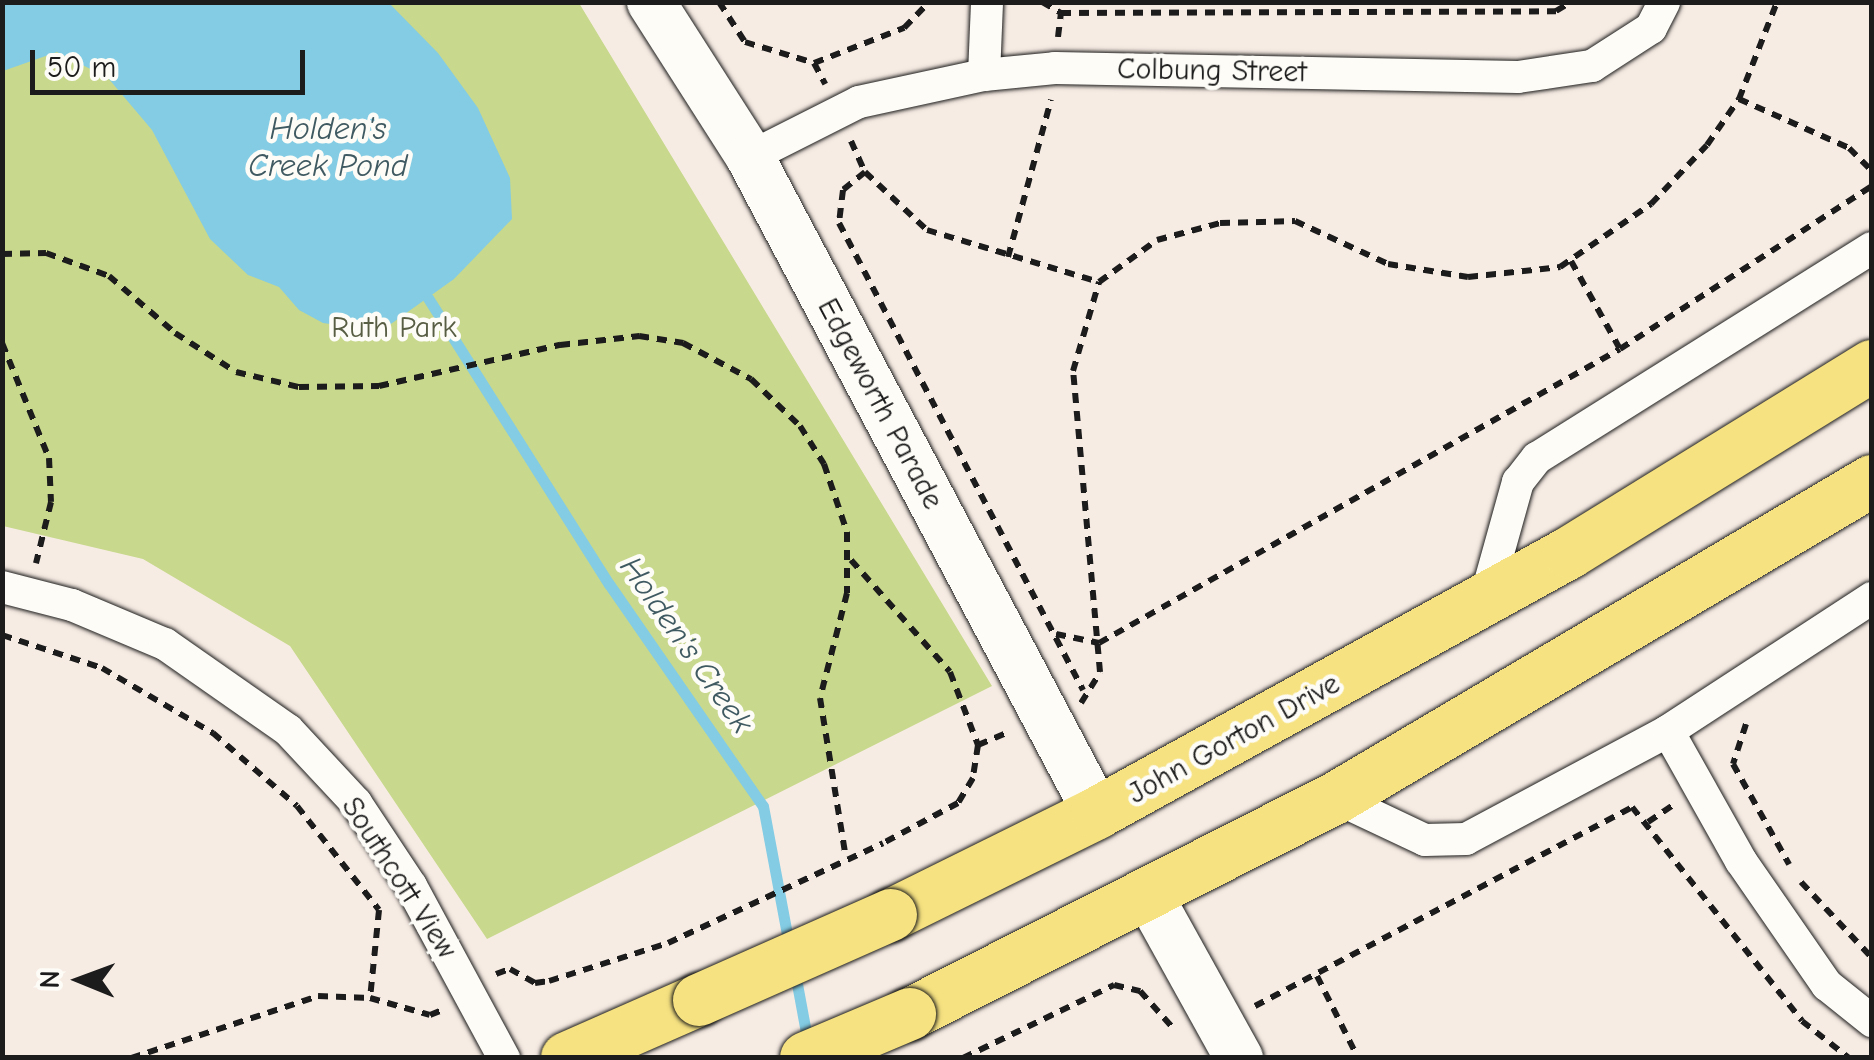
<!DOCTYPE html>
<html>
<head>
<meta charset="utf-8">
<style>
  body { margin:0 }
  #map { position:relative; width:1874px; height:1060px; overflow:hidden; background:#f7ece4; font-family:"Comic Neue",sans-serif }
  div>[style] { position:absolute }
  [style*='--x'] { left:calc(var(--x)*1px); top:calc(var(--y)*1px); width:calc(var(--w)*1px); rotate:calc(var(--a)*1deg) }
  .green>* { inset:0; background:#c8d88c }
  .water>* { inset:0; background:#83cce4 }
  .stream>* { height:11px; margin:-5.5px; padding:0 5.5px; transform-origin:5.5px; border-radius:5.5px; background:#83cce4 }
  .path>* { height:6px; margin-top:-3px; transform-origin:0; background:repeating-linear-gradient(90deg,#1c1c1c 0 10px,transparent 0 18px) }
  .roads { filter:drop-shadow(0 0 2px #1c1c1c) drop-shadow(0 0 2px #1c1c1c) }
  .street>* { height:32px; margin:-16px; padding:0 16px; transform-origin:16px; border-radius:16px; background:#fdfcf7 }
  .secondary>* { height:48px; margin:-24px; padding:0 24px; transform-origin:24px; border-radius:24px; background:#fdfcf7 }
  .primary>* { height:52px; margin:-26px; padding:0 26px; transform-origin:26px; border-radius:26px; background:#f6e281 }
  .path-bridge>* { height:6px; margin-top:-3px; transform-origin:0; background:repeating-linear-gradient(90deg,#1c1c1c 0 10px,transparent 0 18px) }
  .bridges { filter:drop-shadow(0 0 2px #1c1c1c) drop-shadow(0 0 2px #1c1c1c) }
  .primary-bridge>* { height:52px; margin:-26px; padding:0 26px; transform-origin:26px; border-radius:26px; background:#f6e281 }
  span { translate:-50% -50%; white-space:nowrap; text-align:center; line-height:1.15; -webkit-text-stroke:9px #fdfcf7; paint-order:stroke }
  .street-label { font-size:30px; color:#1c1c1c }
  .park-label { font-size:30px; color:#585e43 }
  .water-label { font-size:32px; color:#405a62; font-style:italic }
  .frame { position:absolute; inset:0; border:5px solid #1c1c1c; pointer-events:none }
  .north { position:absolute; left:30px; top:930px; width:100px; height:100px; -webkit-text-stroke:8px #fdfcf7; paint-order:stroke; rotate:271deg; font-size:28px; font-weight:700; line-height:40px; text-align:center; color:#1c1c1c }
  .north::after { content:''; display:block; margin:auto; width:35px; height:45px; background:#1c1c1c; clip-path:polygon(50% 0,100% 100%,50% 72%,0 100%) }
  .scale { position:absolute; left:30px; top:50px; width:275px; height:45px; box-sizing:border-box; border:5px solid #1c1c1c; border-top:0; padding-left:12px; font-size:30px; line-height:35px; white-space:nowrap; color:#1c1c1c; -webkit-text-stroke:8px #fdfcf7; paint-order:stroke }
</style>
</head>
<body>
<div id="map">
  <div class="green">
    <div style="clip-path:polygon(3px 3px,579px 3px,992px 686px,487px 939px,290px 646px,143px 559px,3px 526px)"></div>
  </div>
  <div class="water">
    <div style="clip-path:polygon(3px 2px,389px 3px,438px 53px,478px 108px,510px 178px,512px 219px,454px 279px,381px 331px,323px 323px,299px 310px,279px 287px,248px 275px,210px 239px,152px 130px,108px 78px,57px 52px,3px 71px)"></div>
  </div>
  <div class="stream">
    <div style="--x:428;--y:298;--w:338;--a:57.7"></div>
    <div style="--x:609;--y:584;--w:270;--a:55.3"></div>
    <div style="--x:763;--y:806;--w:141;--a:79.4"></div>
    <div style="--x:795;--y:973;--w:71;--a:79.5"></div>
  </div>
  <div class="path">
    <div style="--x:719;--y:2;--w:48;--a:57"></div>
    <div style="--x:745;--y:42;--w:72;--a:16.9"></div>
    <div style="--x:814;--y:63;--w:97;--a:-21.3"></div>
    <div style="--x:904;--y:28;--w:36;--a:-46"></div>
    <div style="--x:1042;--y:2;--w:22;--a:30"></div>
    <div style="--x:1061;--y:13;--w:495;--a:-0.2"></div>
    <div style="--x:1556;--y:11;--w:17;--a:-31"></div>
    <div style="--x:1058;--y:37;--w:24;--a:-83"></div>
    <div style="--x:814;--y:63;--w:24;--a:62"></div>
    <div style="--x:1739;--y:99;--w:120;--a:24"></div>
    <div style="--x:1849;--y:148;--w:33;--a:45"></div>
    <div style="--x:851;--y:141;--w:34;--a:66"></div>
    <div style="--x:865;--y:172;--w:85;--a:43.1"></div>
    <div style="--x:927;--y:230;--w:180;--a:16.8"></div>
    <div style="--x:865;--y:172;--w:28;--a:141"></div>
    <div style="--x:843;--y:190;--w:33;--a:97"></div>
    <div style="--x:839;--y:223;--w:527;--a:62.41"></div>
    <div style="--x:2;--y:254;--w:44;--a:-1.3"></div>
    <div style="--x:46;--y:253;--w:67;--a:20.1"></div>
    <div style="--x:109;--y:276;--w:87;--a:40.8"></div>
    <div style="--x:175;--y:333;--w:72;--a:32.6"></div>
    <div style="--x:236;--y:372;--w:65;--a:13.4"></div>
    <div style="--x:299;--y:387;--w:80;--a:-0.7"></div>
    <div style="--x:379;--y:386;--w:186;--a:-12.8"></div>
    <div style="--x:560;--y:345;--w:80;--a:-6.5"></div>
    <div style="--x:639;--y:336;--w:45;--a:9"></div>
    <div style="--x:683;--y:343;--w:77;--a:27.9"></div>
    <div style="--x:751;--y:379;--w:68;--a:43.8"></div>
    <div style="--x:800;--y:426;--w:45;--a:57.7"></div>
    <div style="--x:824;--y:464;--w:72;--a:71.3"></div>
    <div style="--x:847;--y:532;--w:61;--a:90"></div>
    <div style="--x:847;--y:593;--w:108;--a:104.4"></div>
    <div style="--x:820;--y:698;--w:157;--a:80.8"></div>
    <div style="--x:1008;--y:257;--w:163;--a:-74.7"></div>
    <div style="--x:1571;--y:261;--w:101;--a:60.9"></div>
    <div style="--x:2;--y:343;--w:124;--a:67.8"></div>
    <div style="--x:49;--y:458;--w:44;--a:87.4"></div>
    <div style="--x:51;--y:502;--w:63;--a:103.8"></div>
    <div style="--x:851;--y:560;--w:149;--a:48.5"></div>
    <div style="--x:950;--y:672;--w:78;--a:69"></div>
    <div style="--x:978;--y:745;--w:33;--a:99"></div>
    <div style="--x:973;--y:778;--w:29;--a:121"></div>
    <div style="--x:958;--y:803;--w:85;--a:151.9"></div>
    <div style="--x:1056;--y:634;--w:44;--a:11.8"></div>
    <div style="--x:1099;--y:643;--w:598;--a:-29.44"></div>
    <div style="--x:1620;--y:349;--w:300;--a:-32.9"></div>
    <div style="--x:2;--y:635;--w:105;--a:18.3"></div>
    <div style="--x:102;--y:668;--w:129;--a:30.4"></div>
    <div style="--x:213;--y:733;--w:111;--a:41"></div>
    <div style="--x:297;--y:806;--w:132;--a:51.7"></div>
    <div style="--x:379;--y:910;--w:88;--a:95.8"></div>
    <div style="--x:1081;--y:703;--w:36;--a:-58"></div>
    <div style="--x:1100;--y:672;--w:302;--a:-95.1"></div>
    <div style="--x:1073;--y:371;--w:93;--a:-73.7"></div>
    <div style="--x:1099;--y:282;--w:72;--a:-35.9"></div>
    <div style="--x:1157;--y:240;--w:65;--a:-15.1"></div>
    <div style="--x:1220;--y:223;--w:75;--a:-1.5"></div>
    <div style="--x:1295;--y:221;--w:102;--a:24.8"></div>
    <div style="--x:1388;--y:264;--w:81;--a:9.2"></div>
    <div style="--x:1468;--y:277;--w:93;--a:-6.2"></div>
    <div style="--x:1560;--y:267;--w:111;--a:-34.7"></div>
    <div style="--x:1651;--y:204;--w:81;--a:-46.5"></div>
    <div style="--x:1707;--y:145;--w:56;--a:-55.2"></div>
    <div style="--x:1739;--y:99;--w:104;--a:-68.6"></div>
    <div style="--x:1746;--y:724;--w:42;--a:108"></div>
    <div style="--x:1733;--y:764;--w:115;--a:60.8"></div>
    <div style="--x:978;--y:745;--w:34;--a:-23"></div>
    <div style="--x:1648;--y:822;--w:29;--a:-34"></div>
    <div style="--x:1801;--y:882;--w:104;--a:46.9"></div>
    <div style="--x:496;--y:974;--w:15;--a:-20"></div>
    <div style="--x:510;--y:969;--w:29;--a:29"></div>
    <div style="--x:535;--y:983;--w:14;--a:-8"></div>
    <div style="--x:549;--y:981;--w:125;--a:-17.7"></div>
    <div style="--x:1317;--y:976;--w:92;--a:63.4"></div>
    <div style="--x:1255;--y:1006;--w:426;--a:-27.8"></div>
    <div style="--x:1632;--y:807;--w:273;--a:51.5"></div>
    <div style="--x:1802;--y:1021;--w:60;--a:38.2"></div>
    <div style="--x:131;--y:1058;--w:197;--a:-18.3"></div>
    <div style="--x:318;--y:996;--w:52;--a:2.2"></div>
    <div style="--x:370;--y:998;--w:62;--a:15.8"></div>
    <div style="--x:430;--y:1015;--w:11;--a:-22"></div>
    <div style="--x:963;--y:1058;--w:168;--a:-25.8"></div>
    <div style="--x:1114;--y:985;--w:27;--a:13"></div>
    <div style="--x:1140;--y:991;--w:50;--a:48.3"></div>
  </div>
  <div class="roads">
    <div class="street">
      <div style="--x:984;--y:75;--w:73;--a:-87.6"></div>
      <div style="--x:750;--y:157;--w:122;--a:-26.8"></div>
      <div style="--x:859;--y:102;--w:128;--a:-12.2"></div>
      <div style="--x:984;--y:75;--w:71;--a:-5.6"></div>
      <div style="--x:1055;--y:68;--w:463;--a:1.1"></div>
      <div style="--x:1518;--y:77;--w:75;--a:-8.5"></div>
      <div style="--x:1592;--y:66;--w:70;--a:-32.8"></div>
      <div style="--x:1651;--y:28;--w:29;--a:-63"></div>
      <div style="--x:2;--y:587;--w:72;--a:14.4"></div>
      <div style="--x:72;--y:605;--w:101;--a:22.8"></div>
      <div style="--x:165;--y:644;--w:150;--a:35"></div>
      <div style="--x:288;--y:730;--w:100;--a:47"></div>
      <div style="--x:356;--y:803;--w:100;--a:56.5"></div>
      <div style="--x:411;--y:886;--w:196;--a:61.6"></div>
      <div style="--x:1485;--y:600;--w:123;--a:-74.4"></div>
      <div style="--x:1518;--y:482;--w:31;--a:-52"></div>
      <div style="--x:1537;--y:458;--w:395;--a:-32.1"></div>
      <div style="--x:1668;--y:731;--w:149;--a:60.7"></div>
      <div style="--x:1741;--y:861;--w:151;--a:55.3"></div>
      <div style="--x:1827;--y:985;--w:58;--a:38.7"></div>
      <div style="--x:1336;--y:798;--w:98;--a:25.3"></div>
      <div style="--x:1425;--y:840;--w:41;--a:-1.4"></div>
      <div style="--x:1466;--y:839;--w:229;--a:-28.1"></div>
      <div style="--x:1668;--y:731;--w:244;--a:-33.1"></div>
    </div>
    <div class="secondary">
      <div style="--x:651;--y:2;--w:184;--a:57.4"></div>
      <div style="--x:750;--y:157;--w:742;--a:62.12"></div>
      <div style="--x:1148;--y:894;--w:188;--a:61"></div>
    </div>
    <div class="primary">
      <div style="--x:891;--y:915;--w:230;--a:-26.3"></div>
      <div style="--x:1097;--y:813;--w:539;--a:-28.85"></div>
      <div style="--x:1569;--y:553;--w:356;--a:-31.7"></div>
      <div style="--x:910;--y:1014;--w:478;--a:-26.9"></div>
      <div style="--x:1336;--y:798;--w:623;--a:-30.6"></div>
      <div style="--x:567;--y:1058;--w:144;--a:-23.7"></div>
    </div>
  </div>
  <div class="path-bridge">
    <div style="--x:668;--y:943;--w:237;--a:-24.9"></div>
  </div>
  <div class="bridges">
    <div class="primary-bridge">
      <div style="--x:699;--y:1000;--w:210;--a:-23.9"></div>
      <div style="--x:806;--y:1058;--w:113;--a:-22.9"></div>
    </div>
  </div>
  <div class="street-label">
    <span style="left:1212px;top:71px;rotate:1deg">Colbung Street</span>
    <span style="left:880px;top:404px;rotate:62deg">Edgeworth Parade</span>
    <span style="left:1234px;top:739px;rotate:-29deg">John Gorton Drive</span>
    <span style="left:399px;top:878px;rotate:57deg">Southcott View</span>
  </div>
  <div class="park-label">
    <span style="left:394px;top:328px">Ruth Park</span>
  </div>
  <div class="water-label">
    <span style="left:328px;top:148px">Holden's<br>Creek Pond</span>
    <span style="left:686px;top:645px;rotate:55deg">Holden's Creek</span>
  </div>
  <div class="frame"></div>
  <div class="north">N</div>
  <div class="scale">50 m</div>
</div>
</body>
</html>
